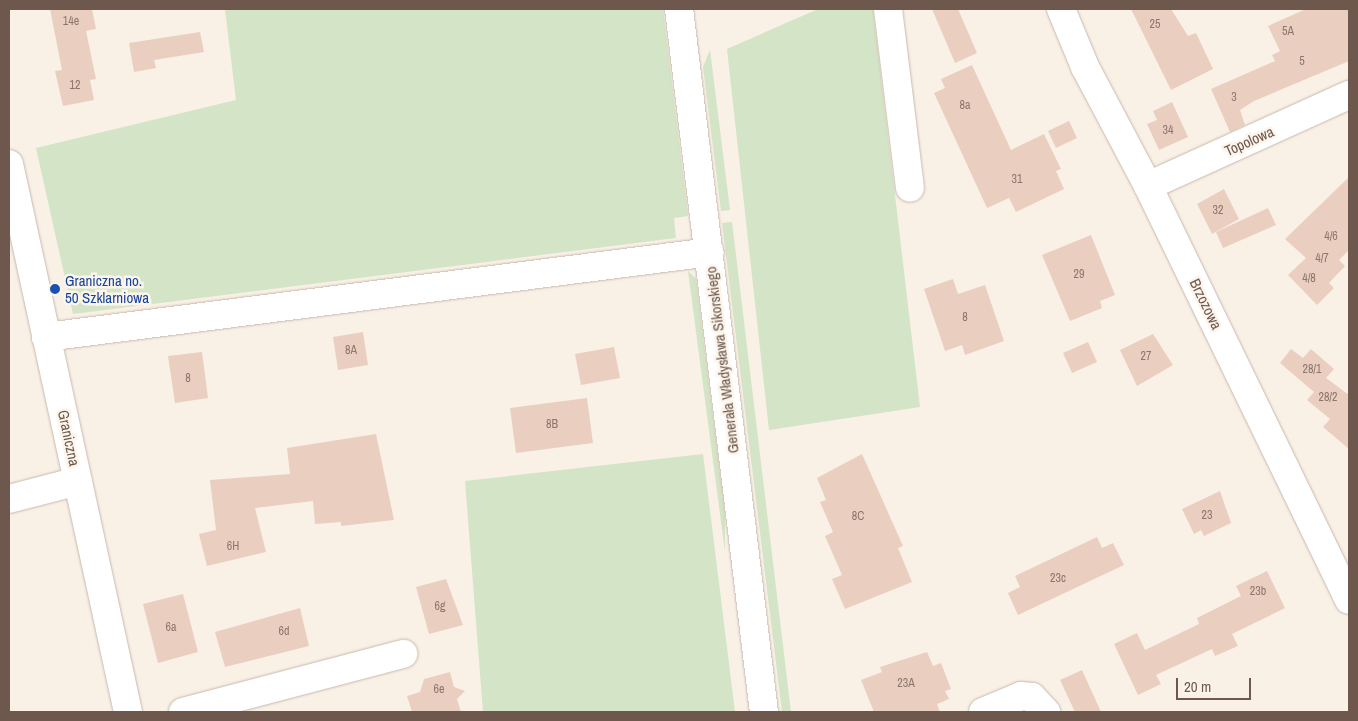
<!DOCTYPE html>
<html>
<head>
<meta charset="utf-8">
<style>
  body { margin:0 }
  #map { position:relative; width:1358px; height:721px; overflow:hidden; background:#f9f0e6; font-family:"Archivo Narrow",sans-serif }
  div>[style] { position:absolute }
  [style*='--x'] { left:calc(var(--x)*1px); top:calc(var(--y)*1px); width:calc(var(--w)*1px); rotate:calc(var(--a)*1deg) }
  .green>* { inset:0; background:#d4e4c6 }
  .building>* { inset:0; background:#eacfc1 }
  .roads { filter:drop-shadow(0 0 1px #c8b8ad) drop-shadow(0 0 1px #c8b8ad) }
  .minor>* { height:28px; margin:-14px; padding:0 14px; transform-origin:14px; border-radius:14px; background:#fff }
  .dots>* { width:14px; height:14px; translate:-50% -50%; box-sizing:border-box; border:2px solid #fcf5eb; border-radius:50% }
  span { translate:-50% -50%; white-space:nowrap; text-align:center; line-height:1.15; -webkit-text-stroke:5px #fcf5eb; paint-order:stroke }
  .number-label { font-size:12px; color:#8d766b }
  .number-label span { -webkit-text-stroke-width:0 }
  .street-label { font-size:15px; color:#6e584e }
  .transit-label { font-size:15px; color:#164399 }
  .left { translate:0 -50%; text-align:left }
  .frame { position:absolute; inset:0; border:10px solid #6e584e; pointer-events:none }
  .scale { position:absolute; left:1176px; top:678px; width:75px; height:22px; box-sizing:border-box; border:2px solid #6e584e; border-top:0; padding-left:6px; font-size:15px; line-height:18px; white-space:nowrap; color:#6e584e; -webkit-text-stroke:4px #fcf5eb; paint-order:stroke }
</style>
</head>
<body>
<div id="map">
  <div class="green">
    <div style="clip-path:polygon(225px 9px,663px 9px,688px 216px,674px 218px,676px 238px,73px 314px,36px 148px,236px 100px)"></div>
    <div style="clip-path:polygon(818px 9px,873px 9px,920px 407px,769px 430px,727px 49px)"></div>
    <div style="clip-path:polygon(710px 50px,730px 210px,721px 211px,703px 67px)"></div>
    <div style="clip-path:polygon(732px 222px,791px 712px,782px 712px,722px 223px)"></div>
    <div style="clip-path:polygon(688px 271px,696px 279px,725px 514px,725px 552px)"></div>
    <div style="clip-path:polygon(703px 454px,735px 712px,483px 712px,465px 481px)"></div>
  </div>
  <div class="building">
    <div style="clip-path:polygon(50px 9px,92px 9px,96px 29px,86px 31px,96px 79px,90px 80px,94px 100px,63px 106px,55px 71px,62px 70px)"></div>
    <div style="clip-path:polygon(932px 9px,958px 9px,977px 53px,955px 63px)"></div>
    <div style="clip-path:polygon(1131px 9px,1171px 9px,1188px 36px,1196px 33px,1213px 69px,1171px 90px)"></div>
    <div style="clip-path:polygon(1306px 9px,1349px 9px,1349px 61px,1254px 101px,1240px 110px,1245px 125px,1230px 132px,1211px 89px,1275px 61px,1272px 55px,1280px 51px,1268px 26px)"></div>
    <div style="clip-path:polygon(200px 32px,204px 52px,154px 60px,156px 68px,134px 72px,129px 43px)"></div>
    <div style="clip-path:polygon(972px 65px,1011px 150px,1044px 134px,1061px 169px,1056px 171px,1064px 189px,1016px 212px,1009px 198px,987px 208px,934px 93px,945px 88px,941px 79px)"></div>
    <div style="clip-path:polygon(1172px 102px,1188px 137px,1159px 150px,1147px 124px,1157px 120px,1153px 111px)"></div>
    <div style="clip-path:polygon(1069px 121px,1077px 138px,1056px 148px,1048px 131px)"></div>
    <div style="clip-path:polygon(1349px 177px,1349px 250px,1339px 260px,1345px 266px,1329px 283px,1334px 288px,1317px 305px,1288px 275px,1306px 258px,1285px 239px)"></div>
    <div style="clip-path:polygon(1224px 189px,1239px 219px,1212px 234px,1197px 204px)"></div>
    <div style="clip-path:polygon(1268px 208px,1276px 225px,1223px 248px,1216px 232px)"></div>
    <div style="clip-path:polygon(1091px 235px,1115px 295px,1100px 301px,1102px 308px,1070px 321px,1042px 255px)"></div>
    <div style="clip-path:polygon(953px 279px,958px 294px,985px 285px,1004px 341px,965px 355px,962px 345px,945px 351px,924px 289px)"></div>
    <div style="clip-path:polygon(363px 332px,368px 365px,338px 370px,333px 337px)"></div>
    <div style="clip-path:polygon(1153px 334px,1173px 365px,1137px 386px,1120px 350px)"></div>
    <div style="clip-path:polygon(1088px 342px,1097px 362px,1072px 373px,1063px 353px)"></div>
    <div style="clip-path:polygon(614px 347px,620px 378px,581px 385px,575px 354px)"></div>
    <div style="clip-path:polygon(1291px 349px,1303px 358px,1311px 349px,1334px 369px,1326px 378px,1349px 395px,1349px 449px,1323px 427px,1330px 419px,1307px 400px,1314px 392px,1280px 363px)"></div>
    <div style="clip-path:polygon(202px 352px,208px 398px,175px 403px,168px 356px)"></div>
    <div style="clip-path:polygon(587px 398px,593px 443px,516px 453px,510px 408px)"></div>
    <div style="clip-path:polygon(376px 434px,394px 520px,341px 526px,341px 522px,315px 524px,313px 501px,255px 508px,266px 552px,207px 566px,199px 534px,216px 530px,210px 480px,290px 474px,287px 448px)"></div>
    <div style="clip-path:polygon(862px 454px,903px 546px,898px 548px,912px 582px,845px 609px,832px 579px,842px 575px,825px 536px,833px 532px,820px 502px,826px 500px,817px 478px)"></div>
    <div style="clip-path:polygon(1220px 491px,1231px 523px,1204px 536px,1201px 530px,1194px 534px,1182px 509px)"></div>
    <div style="clip-path:polygon(1097px 537px,1102px 548px,1113px 543px,1124px 565px,1018px 615px,1008px 593px,1020px 587px,1015px 576px)"></div>
    <div style="clip-path:polygon(1267px 571px,1285px 608px,1232px 634px,1238px 646px,1215px 656px,1212px 649px,1156px 675px,1161px 684px,1138px 695px,1114px 644px,1137px 633px,1145px 650px,1199px 624px,1197px 618px,1241px 596px,1236px 586px)"></div>
    <div style="clip-path:polygon(446px 579px,463px 625px,429px 634px,416px 587px)"></div>
    <div style="clip-path:polygon(183px 594px,198px 652px,158px 663px,143px 604px)"></div>
    <div style="clip-path:polygon(300px 608px,309px 646px,225px 667px,215px 632px)"></div>
    <div style="clip-path:polygon(927px 652px,933px 666px,941px 663px,951px 689px,945px 691px,949px 699px,937px 704px,940px 712px,874px 712px,861px 680px,882px 672px,880px 667px)"></div>
    <div style="clip-path:polygon(1082px 670px,1101px 712px,1075px 712px,1060px 680px)"></div>
    <div style="clip-path:polygon(450px 672px,454px 687px,465px 691px,457px 699px,461px 712px,412px 712px,407px 696px,420px 692px,424px 679px)"></div>
  </div>
  <div class="roads">
    <div class="minor">
      <div style="--x:679;--y:9;--w:708;--a:83.11"></div>
      <div style="--x:888;--y:9;--w:180;--a:83"></div>
      <div style="--x:1061;--y:9;--w:63;--a:67.5"></div>
      <div style="--x:1085;--y:67;--w:135;--a:62.1"></div>
      <div style="--x:1148;--y:186;--w:460;--a:64.1"></div>
      <div style="--x:9;--y:164;--w:561;--a:77.75"></div>
      <div style="--x:1148;--y:186;--w:221;--a:-24.4"></div>
      <div style="--x:46;--y:337;--w:669;--a:-7.29"></div>
      <div style="--x:9;--y:499;--w:71;--a:-14.6"></div>
      <div style="--x:183;--y:712;--w:228;--a:-14.8"></div>
      <div style="--x:983;--y:712;--w:41;--a:-22.8"></div>
      <div style="--x:1021;--y:696;--w:11;--a:5"></div>
      <div style="--x:1032;--y:697;--w:21;--a:47"></div>
    </div>
  </div>
  <div class="dots">
    <div style="left:55px;top:289px;background:#1a4fb4"></div>
  </div>
  <div class="number-label">
    <span style="left:71px;top:22px">14e</span>
    <span style="left:1155px;top:25px">25</span>
    <span style="left:1288px;top:32px">5A</span>
    <span style="left:1302px;top:62px">5</span>
    <span style="left:75px;top:86px">12</span>
    <span style="left:1234px;top:98px">3</span>
    <span style="left:965px;top:106px">8a</span>
    <span style="left:1168px;top:131px">34</span>
    <span style="left:1017px;top:180px">31</span>
    <span style="left:1218px;top:211px">32</span>
    <span style="left:1331px;top:237px">4/6</span>
    <span style="left:1322px;top:259px">4/7</span>
    <span style="left:1079px;top:275px">29</span>
    <span style="left:1309px;top:279px">4/8</span>
    <span style="left:965px;top:318px">8</span>
    <span style="left:351px;top:351px">8A</span>
    <span style="left:1146px;top:357px">27</span>
    <span style="left:1312px;top:370px">28/1</span>
    <span style="left:188px;top:379px">8</span>
    <span style="left:1328px;top:398px">28/2</span>
    <span style="left:552px;top:425px">8B</span>
    <span style="left:1207px;top:516px">23</span>
    <span style="left:858px;top:517px">8C</span>
    <span style="left:233px;top:547px">6H</span>
    <span style="left:1058px;top:579px">23c</span>
    <span style="left:1258px;top:592px">23b</span>
    <span style="left:440px;top:607px">6g</span>
    <span style="left:171px;top:628px">6a</span>
    <span style="left:284px;top:632px">6d</span>
    <span style="left:906px;top:684px">23A</span>
    <span style="left:439px;top:690px">6e</span>
  </div>
  <div class="street-label">
    <span style="left:1249px;top:141px;rotate:-24deg">Topolowa</span>
    <span style="left:1206px;top:304px;rotate:64deg">Brzozowa</span>
    <span style="left:722px;top:360px;rotate:-97deg">Generała Władysława Sikorskiego</span>
    <span style="left:69px;top:438px;rotate:78deg">Graniczna</span>
  </div>
  <div class="transit-label">
    <span class="left" style="left:65px;top:289px">Graniczna no.<br>50 Szklarniowa</span>
  </div>
  <div class="frame"></div>
  <div class="scale">20 m</div>
</div>
</body>
</html>
